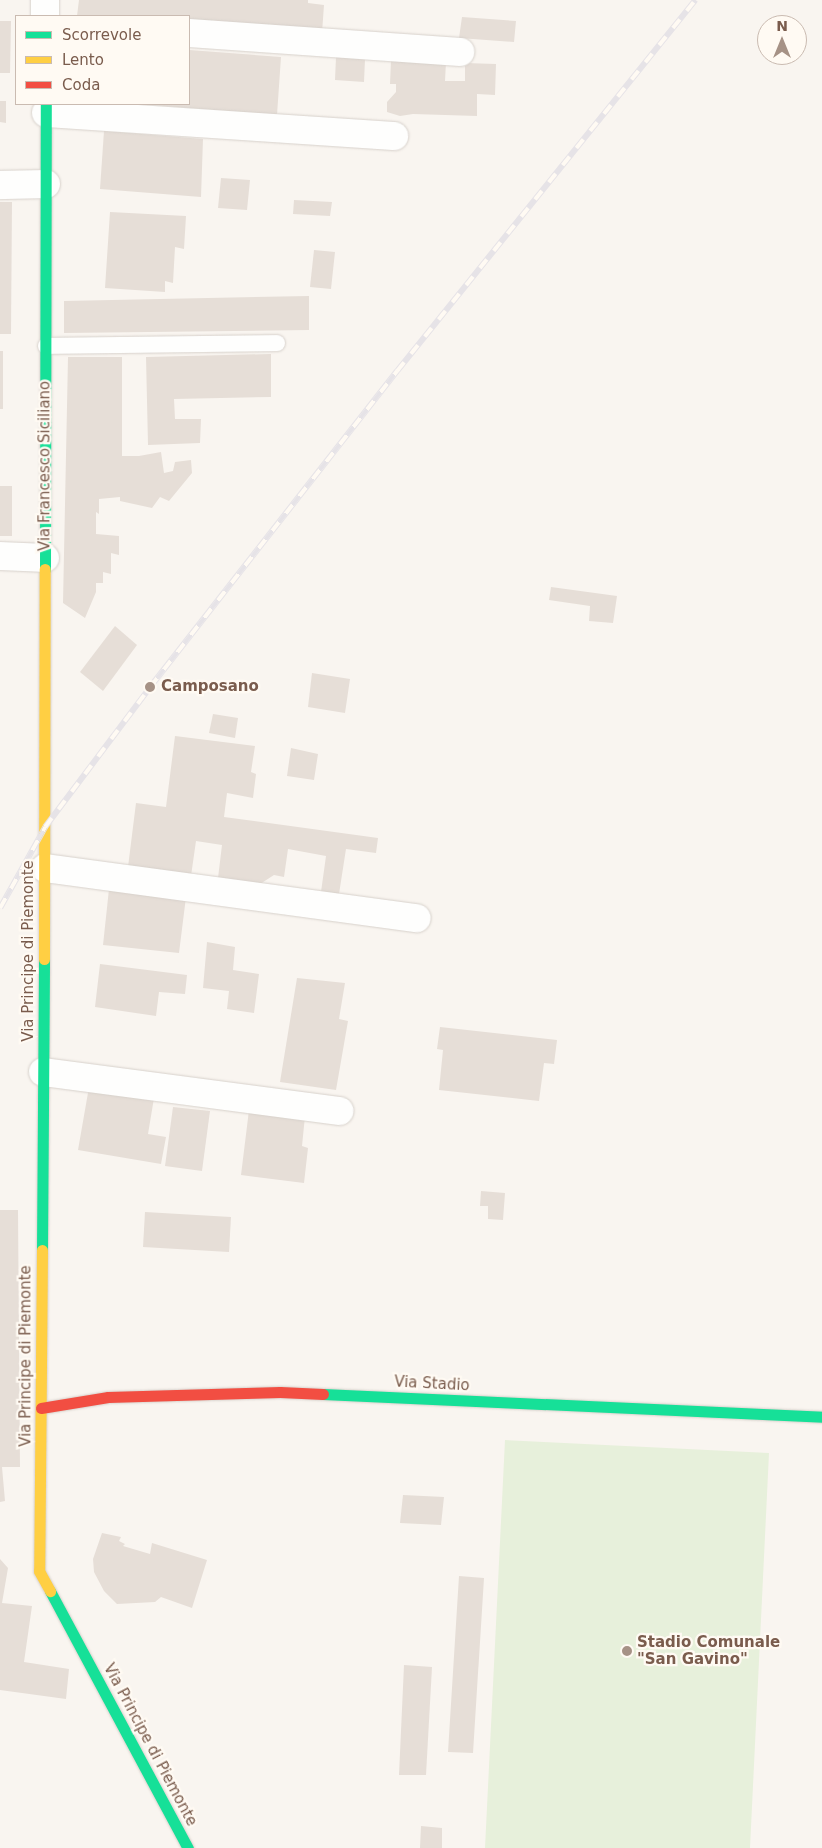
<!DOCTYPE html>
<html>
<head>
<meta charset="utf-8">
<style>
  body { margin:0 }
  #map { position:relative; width:822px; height:1848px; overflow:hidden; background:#f9f5f0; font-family:"DejaVu Sans",sans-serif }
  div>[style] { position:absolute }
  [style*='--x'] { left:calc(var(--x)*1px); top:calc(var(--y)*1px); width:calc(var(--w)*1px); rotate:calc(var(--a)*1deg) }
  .green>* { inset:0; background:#e7f0db }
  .building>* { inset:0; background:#e6ded7 }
  .roads { filter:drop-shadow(0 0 1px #d7d1cb) drop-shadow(0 0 1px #d7d1cb) }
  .lane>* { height:16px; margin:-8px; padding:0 8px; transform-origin:8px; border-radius:8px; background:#fefefd }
  .street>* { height:28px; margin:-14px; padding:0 14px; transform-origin:14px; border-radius:14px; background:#fefefd }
  .fast>* { height:11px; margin:-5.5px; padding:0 5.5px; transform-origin:5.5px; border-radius:5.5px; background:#16e098 }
  .slow>* { height:11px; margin:-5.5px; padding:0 5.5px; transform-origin:5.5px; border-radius:5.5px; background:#ffcf43 }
  .jam>* { height:11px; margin:-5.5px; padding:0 5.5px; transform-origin:5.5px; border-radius:5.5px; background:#f24e42 }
  .rail>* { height:5.5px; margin-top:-2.75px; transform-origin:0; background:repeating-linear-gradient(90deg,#fffaf3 0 11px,#e6e3e7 0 22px); box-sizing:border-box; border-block:1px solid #e6e3e7 }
  .dots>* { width:14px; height:14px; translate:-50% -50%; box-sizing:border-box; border:2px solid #fffaf3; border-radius:50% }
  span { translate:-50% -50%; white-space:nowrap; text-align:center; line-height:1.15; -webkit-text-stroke:4.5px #fffaf3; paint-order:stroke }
  .street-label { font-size:15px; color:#7a5c4d }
  .poi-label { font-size:15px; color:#7a5c4d; font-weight:700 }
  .left { translate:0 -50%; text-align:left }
  .legend { position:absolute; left:15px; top:15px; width:175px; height:90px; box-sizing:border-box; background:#fffaf3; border:1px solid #cabbb1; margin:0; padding:6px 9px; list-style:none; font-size:15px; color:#7a5c4d }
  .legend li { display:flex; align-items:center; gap:10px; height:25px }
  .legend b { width:25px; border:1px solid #cabbb1 }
  .north { position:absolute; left:757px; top:15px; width:50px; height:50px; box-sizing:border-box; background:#fffaf3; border:1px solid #cabbb1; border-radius:50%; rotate:0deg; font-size:14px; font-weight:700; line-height:20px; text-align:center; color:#7a5c4d }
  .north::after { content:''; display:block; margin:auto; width:18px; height:22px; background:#a69286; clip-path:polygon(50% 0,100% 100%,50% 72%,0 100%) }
</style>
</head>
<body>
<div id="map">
  <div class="green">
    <div style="clip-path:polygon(505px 1440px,769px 1453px,750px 1848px,485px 1848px)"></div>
  </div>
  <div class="building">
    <div style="clip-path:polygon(79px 0,308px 0,308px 3px,324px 5px,322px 33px,189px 24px,189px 16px,77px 16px)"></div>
    <div style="clip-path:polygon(462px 17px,516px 21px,514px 42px,459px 38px)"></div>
    <div style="clip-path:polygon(0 21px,11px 21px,10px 73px,0 73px)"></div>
    <div style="clip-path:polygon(189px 50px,281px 57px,277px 115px,152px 105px,189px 104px)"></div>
    <div style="clip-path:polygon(336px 57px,365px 59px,364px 82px,335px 80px)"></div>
    <div style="clip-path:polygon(391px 60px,446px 62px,445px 81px,465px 81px,465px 63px,496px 64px,495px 95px,477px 94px,477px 116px,413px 114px,400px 116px,387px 112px,387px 102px,396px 92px,396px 84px,390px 84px)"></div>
    <div style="clip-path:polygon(0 101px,6px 101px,6px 123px,0 122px)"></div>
    <div style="clip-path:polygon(104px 131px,203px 139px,201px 197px,100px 189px)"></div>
    <div style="clip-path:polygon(221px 178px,250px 180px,247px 210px,218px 208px)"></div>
    <div style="clip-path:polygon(294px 200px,332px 202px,330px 216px,293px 214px)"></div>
    <div style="clip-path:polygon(0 202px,12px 202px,11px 334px,0 334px)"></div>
    <div style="clip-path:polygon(110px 212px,186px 216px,184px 249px,175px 247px,173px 283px,165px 281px,165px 292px,105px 288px)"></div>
    <div style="clip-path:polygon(314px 250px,335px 252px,331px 289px,310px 287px)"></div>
    <div style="clip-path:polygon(309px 296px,309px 330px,64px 333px,64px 301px)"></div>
    <div style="clip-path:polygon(0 351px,3px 351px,3px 409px,0 409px)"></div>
    <div style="clip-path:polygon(271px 354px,271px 397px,174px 399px,175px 419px,201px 419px,200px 443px,148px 445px,146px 357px)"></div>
    <div style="clip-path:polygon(68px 357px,122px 357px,122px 456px,139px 456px,161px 452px,164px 473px,173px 471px,175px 462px,191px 460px,192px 473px,169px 501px,160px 497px,152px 508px,120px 501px,120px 497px,99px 499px,99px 514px,96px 512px,96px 534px,119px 536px,119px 555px,111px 553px,111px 574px,103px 572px,103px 583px,96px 583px,96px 592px,85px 618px,63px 603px)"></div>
    <div style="clip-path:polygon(0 486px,12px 486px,12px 536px,0 536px)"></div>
    <div style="clip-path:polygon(551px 587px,617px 596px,613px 623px,589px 621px,590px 606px,549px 600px)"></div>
    <div style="clip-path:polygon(115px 626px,137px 645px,103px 691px,80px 672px)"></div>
    <div style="clip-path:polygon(312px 673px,350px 679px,345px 713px,308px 707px)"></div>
    <div style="clip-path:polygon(213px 714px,238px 718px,235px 738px,209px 733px)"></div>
    <div style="clip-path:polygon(175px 736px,255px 746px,251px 772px,256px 774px,253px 798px,227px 793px,224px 817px,378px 838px,376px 853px,346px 849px,339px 894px,321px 892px,326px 856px,288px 849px,284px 877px,274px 875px,260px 884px,218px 878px,222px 845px,196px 841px,191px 876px,128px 867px,136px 803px,166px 807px)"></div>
    <div style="clip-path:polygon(291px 748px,318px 754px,314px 780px,287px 776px)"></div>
    <div style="clip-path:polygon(109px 889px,186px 897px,179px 953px,103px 945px)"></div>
    <div style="clip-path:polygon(207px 942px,235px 947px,233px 970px,259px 974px,254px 1013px,227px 1009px,229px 991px,203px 988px)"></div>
    <div style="clip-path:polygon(100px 964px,187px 975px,185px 994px,159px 992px,156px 1016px,95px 1007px)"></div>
    <div style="clip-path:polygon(297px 978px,345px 983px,339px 1019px,348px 1021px,336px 1090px,280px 1082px)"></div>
    <div style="clip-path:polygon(440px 1027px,557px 1040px,554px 1064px,544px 1063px,539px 1101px,439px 1090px,443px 1050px,437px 1049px)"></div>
    <div style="clip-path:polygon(89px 1087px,154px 1098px,148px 1134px,166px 1137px,161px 1164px,78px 1150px)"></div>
    <div style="clip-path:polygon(173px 1107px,210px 1111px,202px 1171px,165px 1166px)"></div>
    <div style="clip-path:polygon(249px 1110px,305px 1116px,302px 1146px,308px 1148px,304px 1183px,241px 1175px)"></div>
    <div style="clip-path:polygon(481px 1191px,505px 1193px,503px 1220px,488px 1219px,488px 1206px,480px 1206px)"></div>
    <div style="clip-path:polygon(0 1210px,18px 1210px,20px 1467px,2px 1467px,5px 1501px,0 1502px)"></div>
    <div style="clip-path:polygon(145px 1212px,231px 1217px,229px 1252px,143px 1247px)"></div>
    <div style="clip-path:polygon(403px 1495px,444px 1497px,441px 1525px,400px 1523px)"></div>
    <div style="clip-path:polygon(102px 1533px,121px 1537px,119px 1541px,125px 1544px,123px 1546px,150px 1554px,152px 1543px,207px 1560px,192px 1608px,161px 1597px,155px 1602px,117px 1604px,104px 1591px,94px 1572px,93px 1559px)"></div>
    <div style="clip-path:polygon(0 1559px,8px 1568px,2px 1603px,32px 1606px,24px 1662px,69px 1669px,66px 1699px,0 1690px)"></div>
    <div style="clip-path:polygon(459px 1576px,484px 1578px,473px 1753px,448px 1752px)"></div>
    <div style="clip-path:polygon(404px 1665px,432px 1667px,426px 1775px,399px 1775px)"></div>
    <div style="clip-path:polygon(421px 1826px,442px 1828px,442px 1848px,420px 1848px)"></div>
  </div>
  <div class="roads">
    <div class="lane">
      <div style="--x:46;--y:346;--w:231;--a:-0.7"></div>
    </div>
    <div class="street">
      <div style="--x:45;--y:0;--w:16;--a:90"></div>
      <div style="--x:189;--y:33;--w:272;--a:4"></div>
      <div style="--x:46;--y:113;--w:349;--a:3.8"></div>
      <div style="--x:0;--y:185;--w:46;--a:-1.2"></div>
      <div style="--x:0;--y:556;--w:45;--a:2.5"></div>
      <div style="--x:45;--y:868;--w:375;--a:7.7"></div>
      <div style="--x:43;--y:1072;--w:299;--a:7.5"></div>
    </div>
    <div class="fast">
      <div style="--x:45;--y:569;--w:465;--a:-89.9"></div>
      <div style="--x:42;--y:1250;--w:291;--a:-89.6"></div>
      <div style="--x:323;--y:1394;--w:500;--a:2.6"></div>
      <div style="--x:50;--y:1591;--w:292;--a:61.8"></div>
    </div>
    <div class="slow">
      <div style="--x:44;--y:959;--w:390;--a:-89.9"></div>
      <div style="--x:42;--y:1250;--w:321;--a:90.5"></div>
      <div style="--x:39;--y:1571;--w:23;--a:61"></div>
    </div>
    <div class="jam">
      <div style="--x:41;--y:1408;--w:68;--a:-9.3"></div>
      <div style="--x:108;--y:1397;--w:172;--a:-1.7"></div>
      <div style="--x:280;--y:1392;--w:43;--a:2.7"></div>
    </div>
  </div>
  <div class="rail">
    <div style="--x:0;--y:908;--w:93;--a:-60.9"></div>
    <div style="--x:45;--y:827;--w:175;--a:-53.1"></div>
    <div style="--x:150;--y:687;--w:401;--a:-52"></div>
    <div style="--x:397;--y:371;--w:476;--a:-51.2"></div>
  </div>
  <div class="dots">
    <div style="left:150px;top:687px;background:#a69286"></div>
    <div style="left:627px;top:1651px;background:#a69286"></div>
  </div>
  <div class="street-label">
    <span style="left:45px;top:466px;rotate:-90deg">Via Francesco Siciliano</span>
    <span style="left:29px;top:951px;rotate:-90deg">Via Principe di Piemonte</span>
    <span style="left:26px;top:1356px;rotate:-90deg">Via Principe di Piemonte</span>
    <span style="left:432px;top:1384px;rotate:3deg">Via Stadio</span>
    <span style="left:150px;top:1745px;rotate:62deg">Via Principe di Piemonte</span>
  </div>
  <div class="poi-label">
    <span class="left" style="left:161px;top:687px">Camposano</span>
    <span class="left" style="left:637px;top:1651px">Stadio Comunale<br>"San Gavino"</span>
  </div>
  <ul class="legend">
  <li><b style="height:6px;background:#16e098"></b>Scorrevole</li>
  <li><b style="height:6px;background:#ffcf43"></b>Lento</li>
  <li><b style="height:6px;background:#f24e42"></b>Coda</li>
  </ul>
  <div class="north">N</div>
</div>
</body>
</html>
